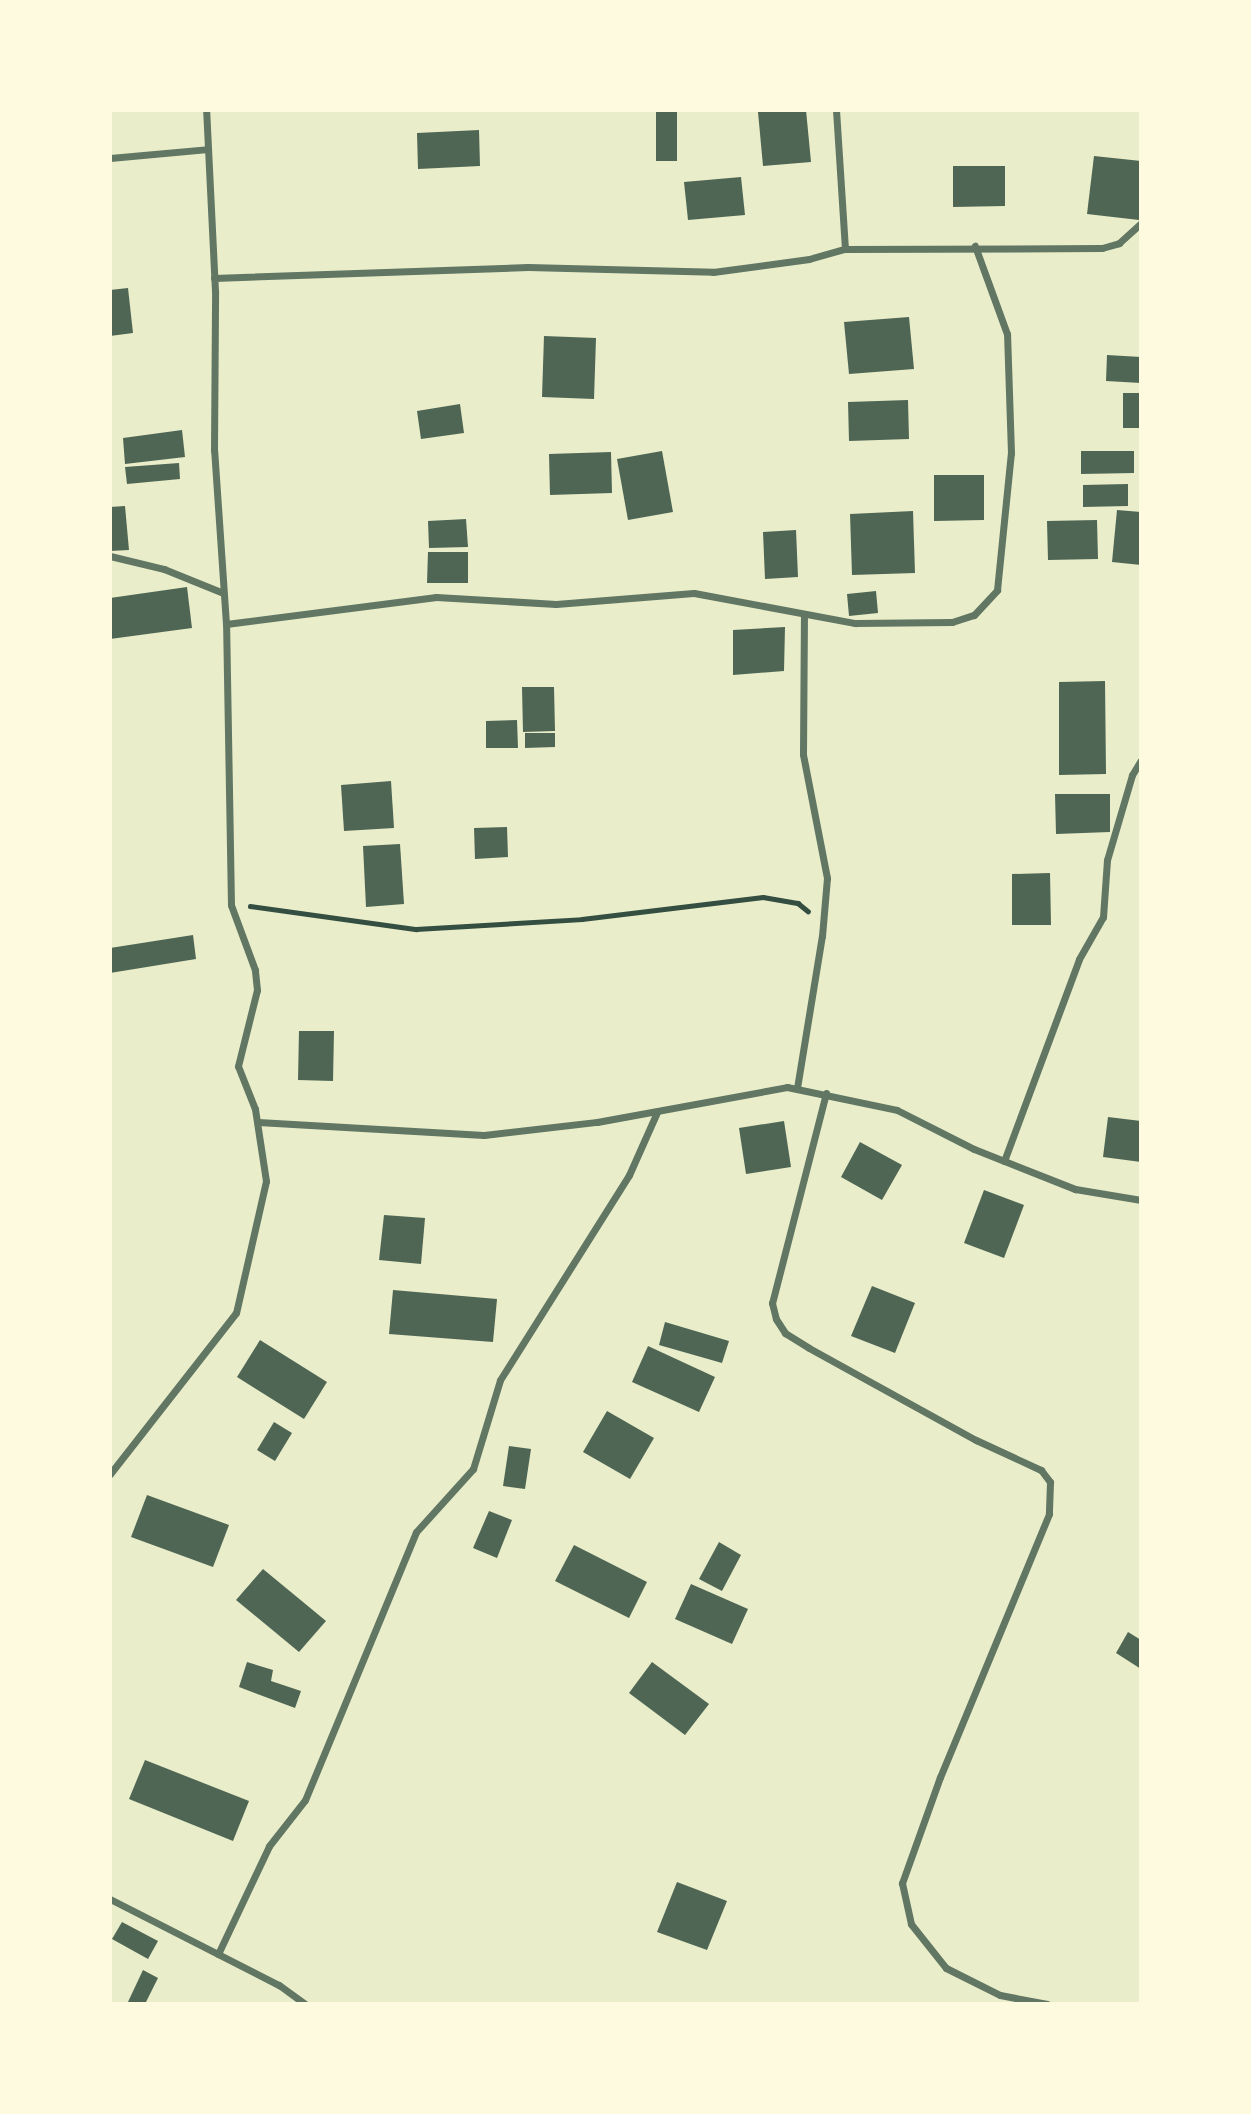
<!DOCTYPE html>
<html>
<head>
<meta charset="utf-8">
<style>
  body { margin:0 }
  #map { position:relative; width:1251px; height:2114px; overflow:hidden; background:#e9edc9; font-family:Quicksand,sans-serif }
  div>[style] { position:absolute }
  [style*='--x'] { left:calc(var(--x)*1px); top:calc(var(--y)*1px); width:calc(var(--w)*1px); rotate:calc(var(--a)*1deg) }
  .building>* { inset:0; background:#4f6655 }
  .path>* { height:4.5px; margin:-2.25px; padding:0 2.25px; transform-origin:2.25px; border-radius:2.25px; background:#344e41 }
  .minor>* { height:7px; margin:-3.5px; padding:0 3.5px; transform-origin:3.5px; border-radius:3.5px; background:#617663 }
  span { translate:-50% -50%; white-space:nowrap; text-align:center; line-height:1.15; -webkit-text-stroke:5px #fefae0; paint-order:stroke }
  .frame { position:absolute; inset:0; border:112px solid #fefae0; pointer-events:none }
</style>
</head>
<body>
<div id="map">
  <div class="building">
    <div style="clip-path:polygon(656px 110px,677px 110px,677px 161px,656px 161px)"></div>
    <div style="clip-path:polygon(806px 110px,811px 162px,763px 166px,758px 112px)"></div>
    <div style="clip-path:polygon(479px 130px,480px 166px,418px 169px,417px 133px)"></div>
    <div style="clip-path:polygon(1094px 156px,1141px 161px,1139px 220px,1087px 214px)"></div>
    <div style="clip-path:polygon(953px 166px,1005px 166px,1005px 206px,953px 207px)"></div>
    <div style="clip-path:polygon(741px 177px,745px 215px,688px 220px,684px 182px)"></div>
    <div style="clip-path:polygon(128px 288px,133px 333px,110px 336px,110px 290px)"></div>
    <div style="clip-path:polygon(909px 317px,914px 369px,849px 374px,844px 322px)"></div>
    <div style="clip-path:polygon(544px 336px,596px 338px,594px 399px,542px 397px)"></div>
    <div style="clip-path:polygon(1107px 355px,1141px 357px,1141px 383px,1106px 381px)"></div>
    <div style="clip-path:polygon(1123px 393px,1141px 393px,1141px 428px,1123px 428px)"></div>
    <div style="clip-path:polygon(908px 400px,909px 439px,849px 441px,848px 402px)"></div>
    <div style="clip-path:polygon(460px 404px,464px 433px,421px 439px,417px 411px)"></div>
    <div style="clip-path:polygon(182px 430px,185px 457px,125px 464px,123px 438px)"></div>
    <div style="clip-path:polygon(662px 451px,673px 512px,628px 520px,617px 459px)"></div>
    <div style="clip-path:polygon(1081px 451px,1134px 451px,1134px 473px,1081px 474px)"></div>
    <div style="clip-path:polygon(611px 452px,612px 493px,550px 495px,549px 454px)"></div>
    <div style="clip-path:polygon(179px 463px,180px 479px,127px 484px,125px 467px)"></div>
    <div style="clip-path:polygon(934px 475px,984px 475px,984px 520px,934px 521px)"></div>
    <div style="clip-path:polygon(1128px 484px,1128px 506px,1083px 507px,1083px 485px)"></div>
    <div style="clip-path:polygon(125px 506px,129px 550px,110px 551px,110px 507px)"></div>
    <div style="clip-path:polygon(1117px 510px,1141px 512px,1141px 565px,1112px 562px)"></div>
    <div style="clip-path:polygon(913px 511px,915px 573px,852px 575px,850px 514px)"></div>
    <div style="clip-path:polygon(466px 519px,468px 547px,429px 548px,428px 521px)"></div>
    <div style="clip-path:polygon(1097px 520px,1098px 559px,1048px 560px,1047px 521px)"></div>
    <div style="clip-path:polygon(796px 530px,798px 577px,765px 579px,763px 532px)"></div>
    <div style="clip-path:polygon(428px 552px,468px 552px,468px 583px,427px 583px)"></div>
    <div style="clip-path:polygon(187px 587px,192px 628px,110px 639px,110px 598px)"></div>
    <div style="clip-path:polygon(876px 591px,878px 613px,849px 616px,847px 594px)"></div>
    <div style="clip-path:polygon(785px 627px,784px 671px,733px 675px,733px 630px)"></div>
    <div style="clip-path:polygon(1105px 681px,1106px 774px,1059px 775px,1059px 682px)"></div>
    <div style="clip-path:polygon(522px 687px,554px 687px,555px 731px,523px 732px)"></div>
    <div style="clip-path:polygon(517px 720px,518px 748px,486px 748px,486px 721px)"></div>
    <div style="clip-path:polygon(525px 733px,555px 733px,555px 747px,525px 748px)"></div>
    <div style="clip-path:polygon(391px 781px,394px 828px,344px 831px,341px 785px)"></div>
    <div style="clip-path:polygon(1055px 794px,1110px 794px,1110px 832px,1056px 834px)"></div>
    <div style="clip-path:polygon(507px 827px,508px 857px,475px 859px,474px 828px)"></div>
    <div style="clip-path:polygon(400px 844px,404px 904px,366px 907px,363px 846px)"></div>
    <div style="clip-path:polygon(1050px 873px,1051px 925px,1012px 925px,1012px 874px)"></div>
    <div style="clip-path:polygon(193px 935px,196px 959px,110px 973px,110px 948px)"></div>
    <div style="clip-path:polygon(299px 1031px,334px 1031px,333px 1081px,298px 1080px)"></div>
    <div style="clip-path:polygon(1108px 1117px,1141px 1121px,1141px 1162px,1103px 1157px)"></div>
    <div style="clip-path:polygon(784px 1121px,791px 1167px,746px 1174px,739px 1128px)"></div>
    <div style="clip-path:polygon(860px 1142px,902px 1165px,882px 1200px,841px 1177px)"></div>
    <div style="clip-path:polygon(984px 1190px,1024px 1205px,1004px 1258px,964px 1243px)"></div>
    <div style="clip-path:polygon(384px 1215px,425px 1218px,421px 1264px,379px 1260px)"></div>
    <div style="clip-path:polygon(872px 1286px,915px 1303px,895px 1353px,851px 1336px)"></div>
    <div style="clip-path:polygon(393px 1290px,497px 1299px,493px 1342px,389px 1334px)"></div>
    <div style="clip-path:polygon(665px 1322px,729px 1341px,722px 1363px,659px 1345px)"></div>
    <div style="clip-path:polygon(260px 1340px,327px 1382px,304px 1419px,237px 1377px)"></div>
    <div style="clip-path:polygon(648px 1346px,715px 1377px,699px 1412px,632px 1382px)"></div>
    <div style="clip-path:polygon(607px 1411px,654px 1438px,630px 1479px,583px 1452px)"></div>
    <div style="clip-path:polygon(274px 1422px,292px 1433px,275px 1461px,257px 1450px)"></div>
    <div style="clip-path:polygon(509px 1446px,531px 1449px,525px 1489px,503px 1486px)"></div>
    <div style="clip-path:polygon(147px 1495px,229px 1525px,213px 1567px,131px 1537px)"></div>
    <div style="clip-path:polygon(489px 1511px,512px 1520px,497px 1558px,473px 1548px)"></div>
    <div style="clip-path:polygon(719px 1542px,741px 1555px,722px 1591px,699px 1579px)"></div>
    <div style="clip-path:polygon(574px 1545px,647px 1582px,629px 1618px,555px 1581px)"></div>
    <div style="clip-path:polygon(263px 1569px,326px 1621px,299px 1652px,236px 1600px)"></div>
    <div style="clip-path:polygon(691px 1584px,748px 1609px,732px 1644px,675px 1619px)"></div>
    <div style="clip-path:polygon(1128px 1632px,1141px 1640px,1141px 1669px,1116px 1653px)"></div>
    <div style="clip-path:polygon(247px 1662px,273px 1670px,271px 1681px,301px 1691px,295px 1708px,239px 1687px)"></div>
    <div style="clip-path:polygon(652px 1662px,709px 1704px,685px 1735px,629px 1693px)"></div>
    <div style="clip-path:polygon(145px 1760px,249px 1801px,233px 1841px,129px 1799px)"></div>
    <div style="clip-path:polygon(677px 1882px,727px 1901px,707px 1950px,657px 1932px)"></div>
    <div style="clip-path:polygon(122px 1922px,158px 1941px,148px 1959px,112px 1939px)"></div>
    <div style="clip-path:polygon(143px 1970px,158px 1978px,145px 2004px,127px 2004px)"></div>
  </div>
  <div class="path">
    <div style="--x:250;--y:906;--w:168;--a:7.9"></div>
    <div style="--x:416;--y:929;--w:166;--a:-3.4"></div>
    <div style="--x:582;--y:919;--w:182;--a:-6.9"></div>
    <div style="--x:763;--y:897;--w:36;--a:10"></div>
    <div style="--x:798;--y:903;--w:13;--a:39"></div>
  </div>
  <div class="minor">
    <div style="--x:110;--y:158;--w:98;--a:-5.2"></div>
    <div style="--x:845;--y:249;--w:257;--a:-0.2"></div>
    <div style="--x:1102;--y:248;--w:18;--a:-16"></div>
    <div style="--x:1119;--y:243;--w:30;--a:-42"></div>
    <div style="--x:214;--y:278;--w:314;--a:-2"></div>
    <div style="--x:528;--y:267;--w:185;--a:1.5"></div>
    <div style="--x:713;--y:272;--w:97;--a:-7.7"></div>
    <div style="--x:809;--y:259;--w:37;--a:-16"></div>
    <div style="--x:845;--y:249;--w:139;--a:-93.7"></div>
    <div style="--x:110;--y:556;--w:56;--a:13.5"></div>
    <div style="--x:164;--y:569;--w:64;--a:22.1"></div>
    <div style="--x:226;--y:624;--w:212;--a:-7.3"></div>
    <div style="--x:436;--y:597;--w:120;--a:3.3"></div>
    <div style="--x:556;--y:604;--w:138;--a:-4.6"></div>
    <div style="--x:694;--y:593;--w:164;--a:10.6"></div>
    <div style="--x:855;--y:623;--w:97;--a:-0.6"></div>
    <div style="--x:952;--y:622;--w:23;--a:-18"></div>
    <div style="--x:974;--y:615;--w:34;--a:-47"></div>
    <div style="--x:997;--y:590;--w:138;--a:-84.2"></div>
    <div style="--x:1011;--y:453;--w:119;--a:-91.9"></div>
    <div style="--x:1007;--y:334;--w:94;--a:-110"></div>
    <div style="--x:797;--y:1088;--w:154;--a:-80.7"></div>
    <div style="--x:822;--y:936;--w:58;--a:-85.1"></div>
    <div style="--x:827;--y:878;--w:126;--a:-101"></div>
    <div style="--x:803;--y:754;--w:140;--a:-89.6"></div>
    <div style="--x:826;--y:1093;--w:217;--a:104.4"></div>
    <div style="--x:772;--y:1303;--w:16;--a:76"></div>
    <div style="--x:776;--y:1319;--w:17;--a:57"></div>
    <div style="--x:785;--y:1333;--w:28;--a:32"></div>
    <div style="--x:809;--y:1348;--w:191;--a:28.9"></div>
    <div style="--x:976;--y:1440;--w:72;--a:24.8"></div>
    <div style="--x:1041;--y:1470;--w:15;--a:53"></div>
    <div style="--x:1050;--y:1482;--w:32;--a:92"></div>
    <div style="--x:1049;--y:1514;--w:285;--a:112.5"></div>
    <div style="--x:940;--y:1777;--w:113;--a:109.7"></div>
    <div style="--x:902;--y:1883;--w:42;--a:77.6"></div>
    <div style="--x:911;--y:1924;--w:56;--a:51.5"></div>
    <div style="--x:946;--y:1968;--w:60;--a:26.6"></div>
    <div style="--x:1000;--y:1995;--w:48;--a:10.8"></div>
    <div style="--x:258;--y:1122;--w:226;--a:3.3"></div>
    <div style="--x:484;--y:1135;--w:114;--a:-6.6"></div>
    <div style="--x:597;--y:1122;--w:193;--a:-10.4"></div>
    <div style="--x:787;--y:1087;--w:112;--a:11.8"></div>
    <div style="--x:897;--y:1110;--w:86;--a:26.9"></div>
    <div style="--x:974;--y:1149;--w:109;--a:21.6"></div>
    <div style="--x:1075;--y:1189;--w:67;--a:9.5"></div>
    <div style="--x:1004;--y:1161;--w:215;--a:-69.6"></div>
    <div style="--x:1079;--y:959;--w:48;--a:-60.3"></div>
    <div style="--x:1103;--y:917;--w:57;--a:-86"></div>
    <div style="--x:1107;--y:860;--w:89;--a:-73.6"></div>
    <div style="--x:1132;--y:775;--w:17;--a:-59"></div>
    <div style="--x:110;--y:1474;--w:204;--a:-52"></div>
    <div style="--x:236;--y:1313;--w:135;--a:-77.2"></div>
    <div style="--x:266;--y:1181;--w:73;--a:-98.7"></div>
    <div style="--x:255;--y:1109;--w:46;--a:-111.6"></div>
    <div style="--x:238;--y:1066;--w:78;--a:-76"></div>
    <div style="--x:257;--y:990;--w:20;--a:-96"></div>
    <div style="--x:255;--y:970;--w:69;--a:-110.3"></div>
    <div style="--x:231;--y:905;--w:281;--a:-91"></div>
    <div style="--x:226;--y:624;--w:174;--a:-93.9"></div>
    <div style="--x:214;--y:450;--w:159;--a:-89.6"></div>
    <div style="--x:215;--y:291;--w:181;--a:-92.8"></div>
    <div style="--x:110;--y:1899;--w:190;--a:27"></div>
    <div style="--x:279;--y:1985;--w:32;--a:36"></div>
    <div style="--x:218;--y:1954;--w:119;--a:-64.7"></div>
    <div style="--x:269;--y:1846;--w:58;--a:-52"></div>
    <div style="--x:305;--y:1800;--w:290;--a:-67.5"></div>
    <div style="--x:416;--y:1532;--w:85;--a:-47.9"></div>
    <div style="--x:473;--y:1469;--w:93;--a:-73.1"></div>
    <div style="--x:500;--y:1380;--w:242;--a:-57.8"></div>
    <div style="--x:629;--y:1175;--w:69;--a:-66"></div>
  </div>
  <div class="frame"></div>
</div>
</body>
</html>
